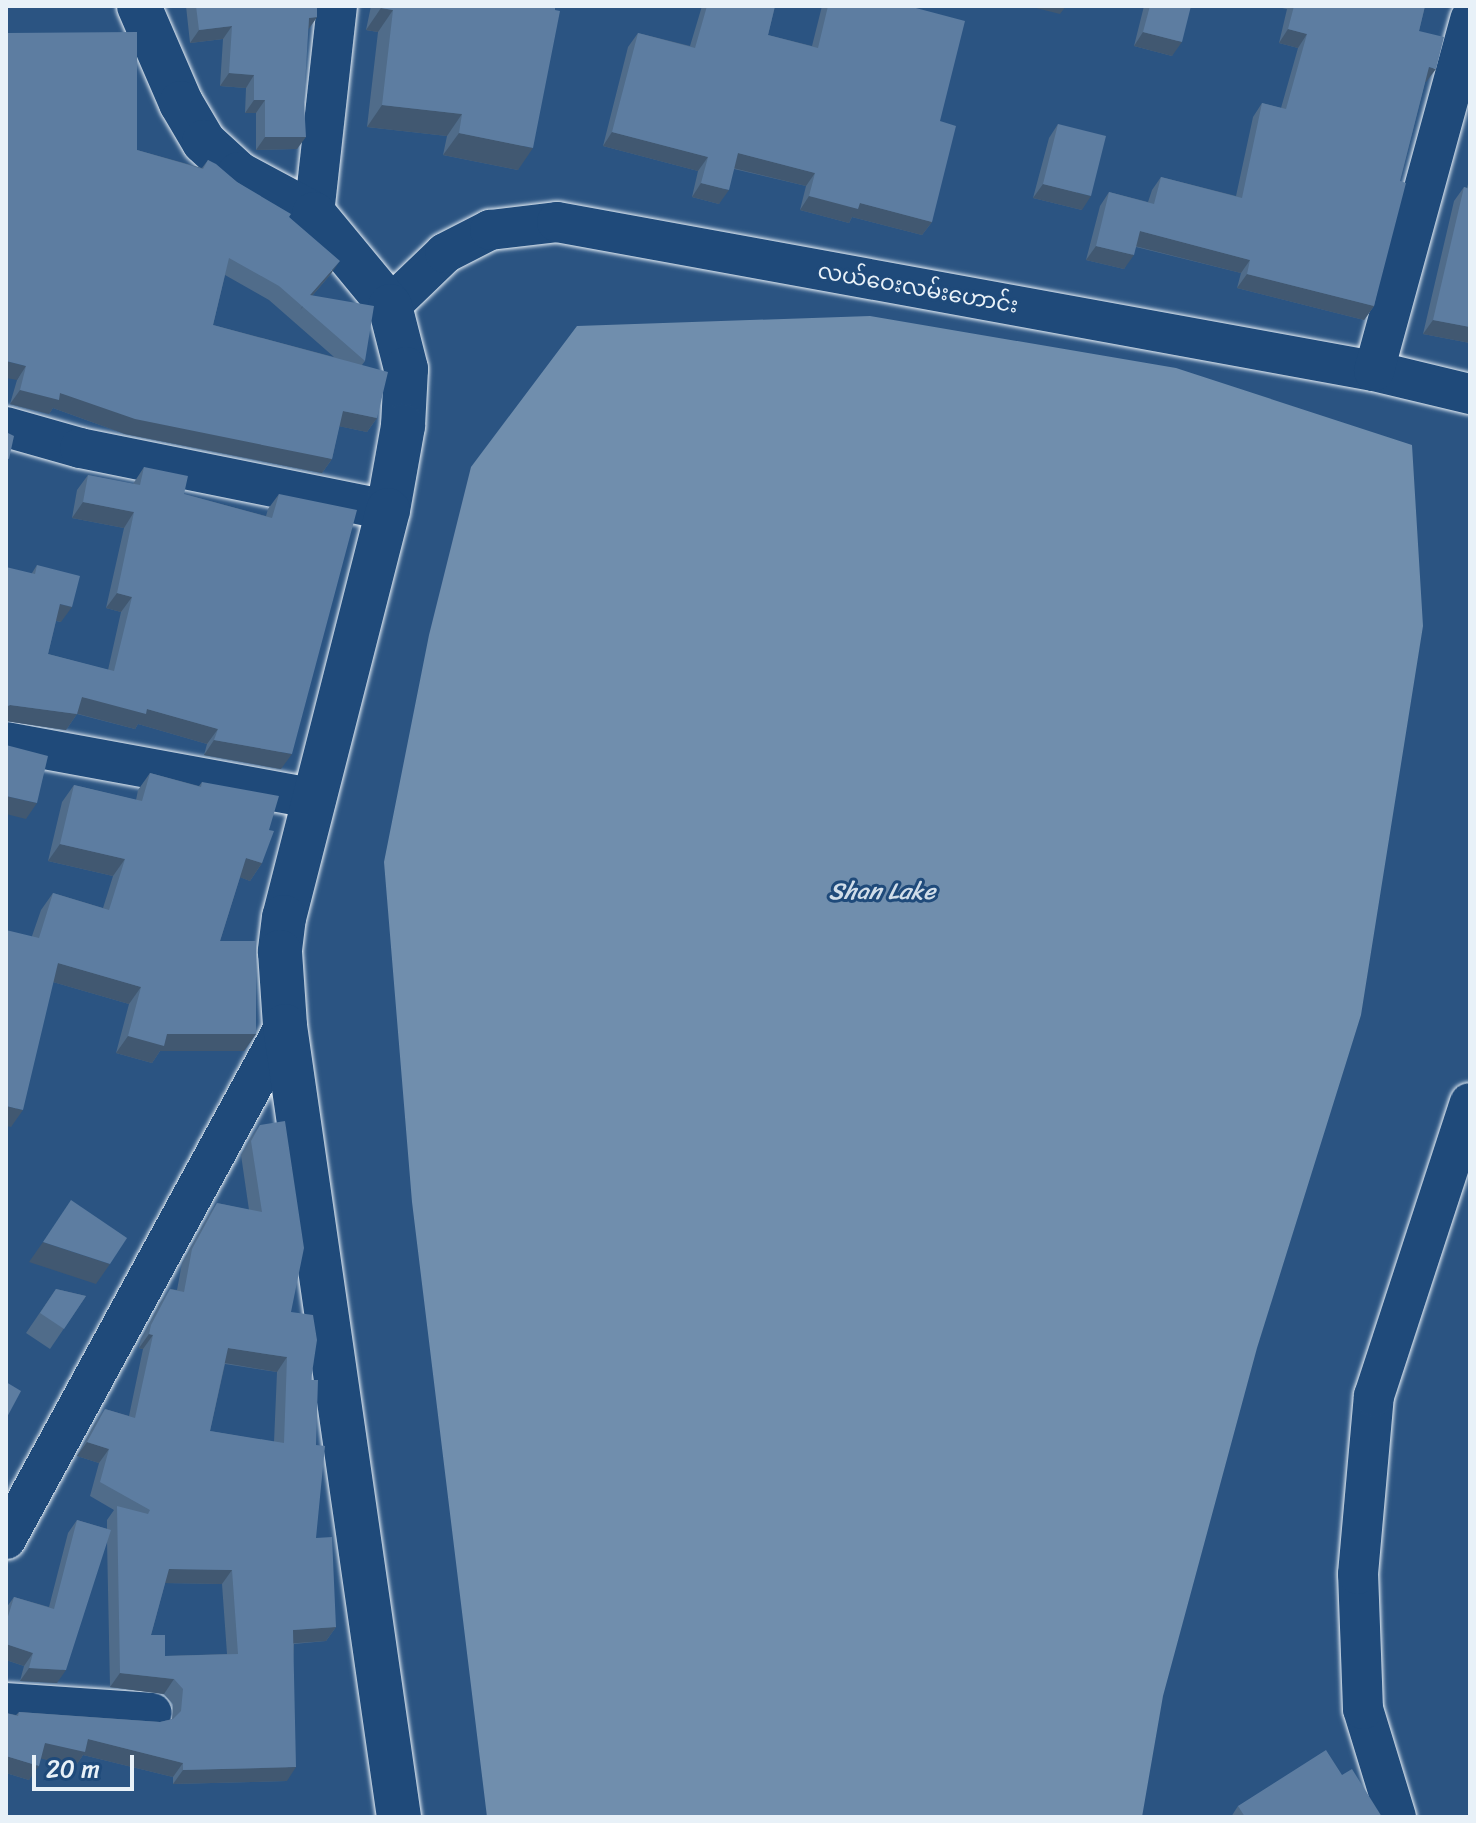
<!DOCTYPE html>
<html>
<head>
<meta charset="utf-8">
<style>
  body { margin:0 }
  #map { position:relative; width:1476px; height:1823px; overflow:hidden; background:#2b5482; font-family:Sriracha,"Noto Sans Myanmar",sans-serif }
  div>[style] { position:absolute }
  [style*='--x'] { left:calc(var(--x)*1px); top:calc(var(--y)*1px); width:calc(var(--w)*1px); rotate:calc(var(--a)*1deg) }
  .water>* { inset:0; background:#708ead }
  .roads { filter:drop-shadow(0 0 2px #e8f1f8) drop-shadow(0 0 2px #e8f1f8) }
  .minor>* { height:40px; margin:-20px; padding:0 20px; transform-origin:20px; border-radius:20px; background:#1f4a7a }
  .major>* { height:44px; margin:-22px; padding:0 22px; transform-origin:22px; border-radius:22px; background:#1f4a7a }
  .wall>* { inset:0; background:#506c8a }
  .shaded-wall>* { inset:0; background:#415871 }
  .building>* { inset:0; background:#5d7da1 }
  span { translate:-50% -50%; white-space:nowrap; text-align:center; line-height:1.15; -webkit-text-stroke:6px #1f4a7a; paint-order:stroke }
  .street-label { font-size:22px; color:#e8f1f8 }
  .water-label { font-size:24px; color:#d0dde9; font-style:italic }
  .frame { position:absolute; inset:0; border:8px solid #e8f1f8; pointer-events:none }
  .scale { position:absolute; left:32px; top:1755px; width:102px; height:36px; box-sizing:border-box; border:4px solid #e8f1f8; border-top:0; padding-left:10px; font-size:24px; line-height:28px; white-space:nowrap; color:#e8f1f8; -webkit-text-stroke:6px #1f4a7a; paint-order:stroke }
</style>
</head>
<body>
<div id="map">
  <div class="water">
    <div style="clip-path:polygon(870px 316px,1176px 368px,1412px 445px,1423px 626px,1361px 1015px,1257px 1348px,1163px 1696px,1142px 1817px,487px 1817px,412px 1202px,384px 862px,429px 635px,471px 467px,577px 326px)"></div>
  </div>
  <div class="roads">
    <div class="minor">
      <div style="--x:314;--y:214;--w:209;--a:-83.7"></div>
      <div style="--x:390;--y:306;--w:76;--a:-43.9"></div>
      <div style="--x:445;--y:253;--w:51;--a:-27.1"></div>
      <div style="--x:490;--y:230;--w:67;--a:-6.8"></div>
      <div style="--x:557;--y:222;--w:830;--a:10.34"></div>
      <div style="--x:1374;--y:371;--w:99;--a:13.5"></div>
      <div style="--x:1374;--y:371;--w:365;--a:-74.7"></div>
      <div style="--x:6;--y:427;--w:77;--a:15.8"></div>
      <div style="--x:80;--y:448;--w:314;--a:11.4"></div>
      <div style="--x:6;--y:742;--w:315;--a:10.4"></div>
      <div style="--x:6;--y:1539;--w:584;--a:-61.46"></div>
      <div style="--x:6;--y:1703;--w:146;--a:3.9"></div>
      <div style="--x:1396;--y:1817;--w:113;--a:-107"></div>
      <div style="--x:1363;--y:1709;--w:135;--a:-92.1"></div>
      <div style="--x:1358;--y:1574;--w:179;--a:-84.9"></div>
      <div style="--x:1374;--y:1396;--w:308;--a:-71.9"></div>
    </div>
    <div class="major">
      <div style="--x:139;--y:6;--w:106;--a:66.6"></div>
      <div style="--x:181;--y:103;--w:45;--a:59.5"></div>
      <div style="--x:204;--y:142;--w:47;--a:42.4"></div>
      <div style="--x:239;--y:174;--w:85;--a:28.1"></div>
      <div style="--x:314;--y:214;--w:119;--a:50.4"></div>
      <div style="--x:390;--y:306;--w:65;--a:75.7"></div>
      <div style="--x:406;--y:369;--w:57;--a:93"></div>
      <div style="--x:403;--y:426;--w:85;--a:100.1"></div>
      <div style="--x:388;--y:510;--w:420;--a:104.3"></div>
      <div style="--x:284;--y:917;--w:35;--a:97"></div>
      <div style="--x:280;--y:952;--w:74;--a:86.1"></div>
      <div style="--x:285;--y:1026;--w:799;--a:81.8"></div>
    </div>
  </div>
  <div class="wall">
    <div style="clip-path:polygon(186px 6px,317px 6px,317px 17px,308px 29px,297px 149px,256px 150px,256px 113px,245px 113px,246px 88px,220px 86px,223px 39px,190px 43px)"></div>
    <div style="clip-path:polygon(371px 6px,555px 6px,518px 170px,443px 155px,447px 136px,367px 127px,378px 32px,366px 30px)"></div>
    <div style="clip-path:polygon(702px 6px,775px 6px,768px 35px,812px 46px,822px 6px,912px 6px,940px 121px,932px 222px,922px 235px,852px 217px,849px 223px,800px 210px,806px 186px,734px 169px,719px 204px,692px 197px,698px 171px,603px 146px,628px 47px,638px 33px,690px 46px)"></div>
    <div style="clip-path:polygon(1144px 6px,1191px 6px,1172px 56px,1134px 46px)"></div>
    <div style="clip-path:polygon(1283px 6px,1425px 6px,1419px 31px,1426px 82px,1425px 82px,1400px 181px,1374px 306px,1364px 320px,1237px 288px,1241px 273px,1136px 247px,1124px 269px,1086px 260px,1100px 206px,1109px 192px,1148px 202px,1152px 190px,1161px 177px,1236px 196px,1253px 117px,1262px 103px,1281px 108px,1298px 48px,1279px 43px,1287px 9px,1282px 8px)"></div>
    <div style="clip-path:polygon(1058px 124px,1082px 210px,1033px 198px,1049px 138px)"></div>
    <div style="clip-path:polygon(evenodd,137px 150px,202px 168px,208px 160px,237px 182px,289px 217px,330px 275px,312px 296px,365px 361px,362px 365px,377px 418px,367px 432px,339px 426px,332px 459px,322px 473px,125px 434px,53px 408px,49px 414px,10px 404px,17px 380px,137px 150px,225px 275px,269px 300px,334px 357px,213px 325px,225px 275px)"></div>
    <div style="clip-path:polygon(1470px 176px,1470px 343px,1423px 334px,1454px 201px,1464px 187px,1467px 188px)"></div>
    <div style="clip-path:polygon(144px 467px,184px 494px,266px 516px,268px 509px,279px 494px,281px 769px,204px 755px,207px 744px,138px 724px,135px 729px,77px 714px,66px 730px,6px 721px,32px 573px,37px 565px,61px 622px,56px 621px,48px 654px,108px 670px,121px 612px,106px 608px,124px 528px,72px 518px,77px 490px,88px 475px,133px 484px)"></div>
    <div style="clip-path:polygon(150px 773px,199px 786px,202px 782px,269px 830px,262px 863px,250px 881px,240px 877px,220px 941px,256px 1034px,244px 1051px,160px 1051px,152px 1063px,116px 1053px,129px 1004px,53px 982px,11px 1127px,32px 936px,41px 910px,53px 893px,103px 908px,113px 876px,48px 861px,62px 802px,74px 785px,136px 800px,138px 790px)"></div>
    <div style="clip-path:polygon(evenodd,260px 1125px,291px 1312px,311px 1380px,316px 1445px,316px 1538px,336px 1627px,326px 1641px,294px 1644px,287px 1781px,173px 1784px,173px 1777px,83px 1755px,75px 1767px,41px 1758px,29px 1780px,6px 1773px,6px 1713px,16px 1715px,19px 1712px,160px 1722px,172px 1719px,173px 1704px,164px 1694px,110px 1687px,107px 1540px,57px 1683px,20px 1681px,24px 1666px,6px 1660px,6px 1608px,14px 1597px,49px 1607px,68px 1533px,77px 1520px,107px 1529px,107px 1520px,114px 1510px,90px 1496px,99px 1463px,77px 1456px,95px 1423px,105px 1409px,129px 1416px,143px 1349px,139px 1348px,141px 1339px,160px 1303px,170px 1289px,177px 1290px,182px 1263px,207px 1218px,217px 1203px,249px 1210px,241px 1155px,250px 1139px,260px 1125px,225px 1364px,277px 1372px,274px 1442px,210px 1431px,225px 1364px,260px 1125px,165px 1583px,222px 1584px,227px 1654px,165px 1656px,151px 1635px,165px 1583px)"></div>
    <div style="clip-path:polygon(56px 1289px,86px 1296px,50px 1349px,26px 1333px)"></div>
    <div style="clip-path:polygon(1342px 1775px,1382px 1817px,1231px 1817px,1238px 1806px)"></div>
  </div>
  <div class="shaded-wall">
    <div style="clip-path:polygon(1028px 6px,1066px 6px,1060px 14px)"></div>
    <div style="clip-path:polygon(381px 8px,393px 10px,378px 32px,366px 30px)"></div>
    <div style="clip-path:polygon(317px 17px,308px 30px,309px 18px)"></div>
    <div style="clip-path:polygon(232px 26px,223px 39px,190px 43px,199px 30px)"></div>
    <div style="clip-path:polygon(1288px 29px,1307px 34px,1298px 48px,1279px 43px)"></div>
    <div style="clip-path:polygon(1143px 32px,1182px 42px,1172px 56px,1134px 46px)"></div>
    <div style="clip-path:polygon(1429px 67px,1436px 69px,1426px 82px,1419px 81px)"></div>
    <div style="clip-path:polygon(229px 73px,254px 75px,246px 88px,220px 86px)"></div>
    <div style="clip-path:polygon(254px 100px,265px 100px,256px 113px,245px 113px)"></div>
    <div style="clip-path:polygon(382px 105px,462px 114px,447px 136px,367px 127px)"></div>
    <div style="clip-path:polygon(612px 132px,708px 157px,698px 171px,603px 146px)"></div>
    <div style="clip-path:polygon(459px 133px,533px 148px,518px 170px,443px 155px)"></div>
    <div style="clip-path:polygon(265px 137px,306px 137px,297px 149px,256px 150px)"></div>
    <div style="clip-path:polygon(738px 153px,815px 173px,806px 186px,729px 167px)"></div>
    <div style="clip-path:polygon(701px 183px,729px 190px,719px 204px,692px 197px)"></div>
    <div style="clip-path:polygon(1043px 184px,1091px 196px,1082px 210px,1033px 198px)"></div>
    <div style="clip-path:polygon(809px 196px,860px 203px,932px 222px,922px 235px,852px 217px,849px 223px,800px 210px)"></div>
    <div style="clip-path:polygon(1140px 231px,1250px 260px,1241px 273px,1131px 245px)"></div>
    <div style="clip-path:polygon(1096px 246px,1134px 255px,1124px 269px,1086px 260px)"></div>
    <div style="clip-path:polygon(340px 261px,330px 275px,300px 310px,310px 295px)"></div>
    <div style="clip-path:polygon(1247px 274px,1374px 306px,1364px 320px,1237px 288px)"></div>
    <div style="clip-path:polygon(1433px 320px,1470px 327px,1470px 343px,1423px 334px)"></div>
    <div style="clip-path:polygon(6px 361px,26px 366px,17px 380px,6px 378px)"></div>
    <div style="clip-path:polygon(20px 390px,60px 393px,332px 459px,322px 473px,125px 434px,53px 408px,49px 414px,10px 404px)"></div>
    <div style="clip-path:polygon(343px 411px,377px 418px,367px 432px,333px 425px)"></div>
    <div style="clip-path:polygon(83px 502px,134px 512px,124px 528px,72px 518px)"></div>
    <div style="clip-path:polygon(117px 593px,132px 597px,121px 612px,106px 608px)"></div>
    <div style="clip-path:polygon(60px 604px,72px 607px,61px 622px,50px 619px)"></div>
    <div style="clip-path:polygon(82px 697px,147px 709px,218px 729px,207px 744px,138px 724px,135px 729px,71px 712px)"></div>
    <div style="clip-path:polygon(10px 705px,77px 714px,66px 730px,6px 721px,6px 707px)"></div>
    <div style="clip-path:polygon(214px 740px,292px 754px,281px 769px,204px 755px)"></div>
    <div style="clip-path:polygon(6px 796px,37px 803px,26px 819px,6px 814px)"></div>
    <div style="clip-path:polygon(60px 844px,125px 859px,113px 876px,48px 861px)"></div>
    <div style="clip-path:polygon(246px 858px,262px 863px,250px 881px,234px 875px)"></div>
    <div style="clip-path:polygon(58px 963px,141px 987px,129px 1004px,46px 980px)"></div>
    <div style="clip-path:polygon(167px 1034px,256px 1034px,244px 1051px,160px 1051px,152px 1063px,116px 1053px,128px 1036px)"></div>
    <div style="clip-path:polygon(6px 1106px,23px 1110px,11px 1127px,6px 1126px)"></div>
    <div style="clip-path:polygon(43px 1242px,110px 1264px,96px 1284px,29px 1262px)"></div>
    <div style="clip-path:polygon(149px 1334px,153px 1335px,143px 1349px,139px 1348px)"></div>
    <div style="clip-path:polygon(228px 1348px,287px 1357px,277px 1372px,219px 1362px)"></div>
    <div style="clip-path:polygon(87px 1442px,109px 1449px,99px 1463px,77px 1456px)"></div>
    <div style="clip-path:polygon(169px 1569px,232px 1570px,222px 1584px,159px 1583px)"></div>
    <div style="clip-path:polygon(336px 1627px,326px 1641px,283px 1644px,293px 1630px)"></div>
    <div style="clip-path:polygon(6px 1644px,33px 1653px,24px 1666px,6px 1660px)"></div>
    <div style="clip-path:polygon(29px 1668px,66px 1670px,57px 1683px,20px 1681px)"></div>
    <div style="clip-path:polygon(120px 1673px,174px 1679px,164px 1694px,110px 1687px)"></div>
    <div style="clip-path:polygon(88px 1739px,183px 1763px,173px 1777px,83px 1755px,75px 1767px,35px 1757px,45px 1743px)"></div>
    <div style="clip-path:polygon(6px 1756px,39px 1766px,29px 1780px,6px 1773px)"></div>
    <div style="clip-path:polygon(296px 1767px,287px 1781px,173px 1784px,183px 1770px)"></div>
  </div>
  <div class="building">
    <div style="clip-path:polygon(196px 6px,317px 6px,317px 17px,309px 18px,304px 102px,306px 137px,265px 137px,265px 100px,254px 100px,254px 75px,229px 73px,232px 26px,199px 30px)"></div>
    <div style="clip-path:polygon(382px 6px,555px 6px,555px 10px,560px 11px,533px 148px,459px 133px,462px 114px,382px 105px,393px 10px,381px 8px)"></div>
    <div style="clip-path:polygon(707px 6px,775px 6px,768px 35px,818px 48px,828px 6px,912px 6px,912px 7px,965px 21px,940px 121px,956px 126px,932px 222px,860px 203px,858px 209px,809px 196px,815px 173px,738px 153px,729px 190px,701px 183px,708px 157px,612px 132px,638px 33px,695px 48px)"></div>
    <div style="clip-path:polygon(1150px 6px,1191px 6px,1182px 42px,1143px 32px)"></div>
    <div style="clip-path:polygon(1294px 6px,1425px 6px,1419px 31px,1444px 37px,1436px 69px,1429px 67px,1400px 181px,1406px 183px,1374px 306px,1247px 274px,1250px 260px,1140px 231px,1134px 255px,1096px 246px,1109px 192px,1154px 204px,1161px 177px,1242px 198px,1262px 103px,1286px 109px,1307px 34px,1288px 29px)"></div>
    <div style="clip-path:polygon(137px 32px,137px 150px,203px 169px,208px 160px,216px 164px,237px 182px,291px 214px,289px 217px,340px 261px,310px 295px,374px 306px,365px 361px,279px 286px,229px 258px,213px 325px,388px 372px,377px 418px,343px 411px,332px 459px,135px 419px,60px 393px,59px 400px,20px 390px,26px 366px,6px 361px,6px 33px)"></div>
    <div style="clip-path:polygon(1058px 124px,1106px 136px,1091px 196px,1043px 184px)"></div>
    <div style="clip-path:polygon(1464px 187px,1470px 189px,1470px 327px,1433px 320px)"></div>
    <div style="clip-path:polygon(6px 432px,14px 436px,9px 459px,6px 458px)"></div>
    <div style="clip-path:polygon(144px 467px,188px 476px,184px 494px,272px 518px,279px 494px,357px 510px,292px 754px,214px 740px,218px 729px,147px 709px,146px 714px,82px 697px,77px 714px,10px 705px,6px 707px,6px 567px,35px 574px,37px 565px,80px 576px,72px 607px,60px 604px,48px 654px,114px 671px,132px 597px,117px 593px,134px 512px,83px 502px,88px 475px,140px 485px)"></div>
    <div style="clip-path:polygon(6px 745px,48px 756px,37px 803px,6px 796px)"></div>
    <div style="clip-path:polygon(150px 773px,201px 787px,202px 782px,279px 796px,269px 830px,274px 831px,262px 863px,246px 858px,220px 941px,256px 941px,256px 1034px,167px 1034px,164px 1046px,128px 1036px,141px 987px,58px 963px,23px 1110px,6px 1106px,6px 930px,39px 938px,53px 893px,109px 910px,125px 859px,60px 844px,74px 785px,142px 801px)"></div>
    <div style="clip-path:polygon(evenodd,285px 1121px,304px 1248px,291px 1312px,313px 1315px,317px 1340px,311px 1380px,318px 1380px,316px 1445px,325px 1446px,316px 1538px,332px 1537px,336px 1627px,293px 1630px,296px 1767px,183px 1770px,183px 1763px,88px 1739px,85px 1752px,45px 1743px,39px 1766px,6px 1756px,6px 1713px,18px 1716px,19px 1712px,160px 1722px,173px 1719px,181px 1711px,183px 1689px,174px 1679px,120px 1673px,117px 1506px,148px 1514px,150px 1510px,100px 1482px,109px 1449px,87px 1442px,105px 1409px,135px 1418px,153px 1335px,149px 1334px,151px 1325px,170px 1289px,184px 1292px,192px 1249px,217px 1203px,262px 1212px,251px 1141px,260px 1125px,285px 1121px,228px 1348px,287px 1357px,284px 1443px,210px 1431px,228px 1348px,285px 1121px,169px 1569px,232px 1570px,238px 1654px,165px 1656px,165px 1635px,151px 1635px,169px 1569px)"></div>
    <div style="clip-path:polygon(71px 1200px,127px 1238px,110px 1264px,43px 1242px)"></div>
    <div style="clip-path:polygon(56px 1289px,86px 1296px,64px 1329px,40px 1313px)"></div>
    <div style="clip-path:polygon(6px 1382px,21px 1391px,6px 1419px)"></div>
    <div style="clip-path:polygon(77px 1520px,111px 1530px,66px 1670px,29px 1668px,33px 1653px,6px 1644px,6px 1623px,14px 1597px,54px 1609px)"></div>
    <div style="clip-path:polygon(1326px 1750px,1342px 1775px,1352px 1769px,1382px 1817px,1245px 1817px,1238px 1806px)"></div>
  </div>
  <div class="street-label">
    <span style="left:918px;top:288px;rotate:10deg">လယ်ဝေးလမ်းဟောင်း</span>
  </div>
  <div class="water-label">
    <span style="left:882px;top:892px">Shan Lake</span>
  </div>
  <div class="frame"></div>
  <div class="scale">20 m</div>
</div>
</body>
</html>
